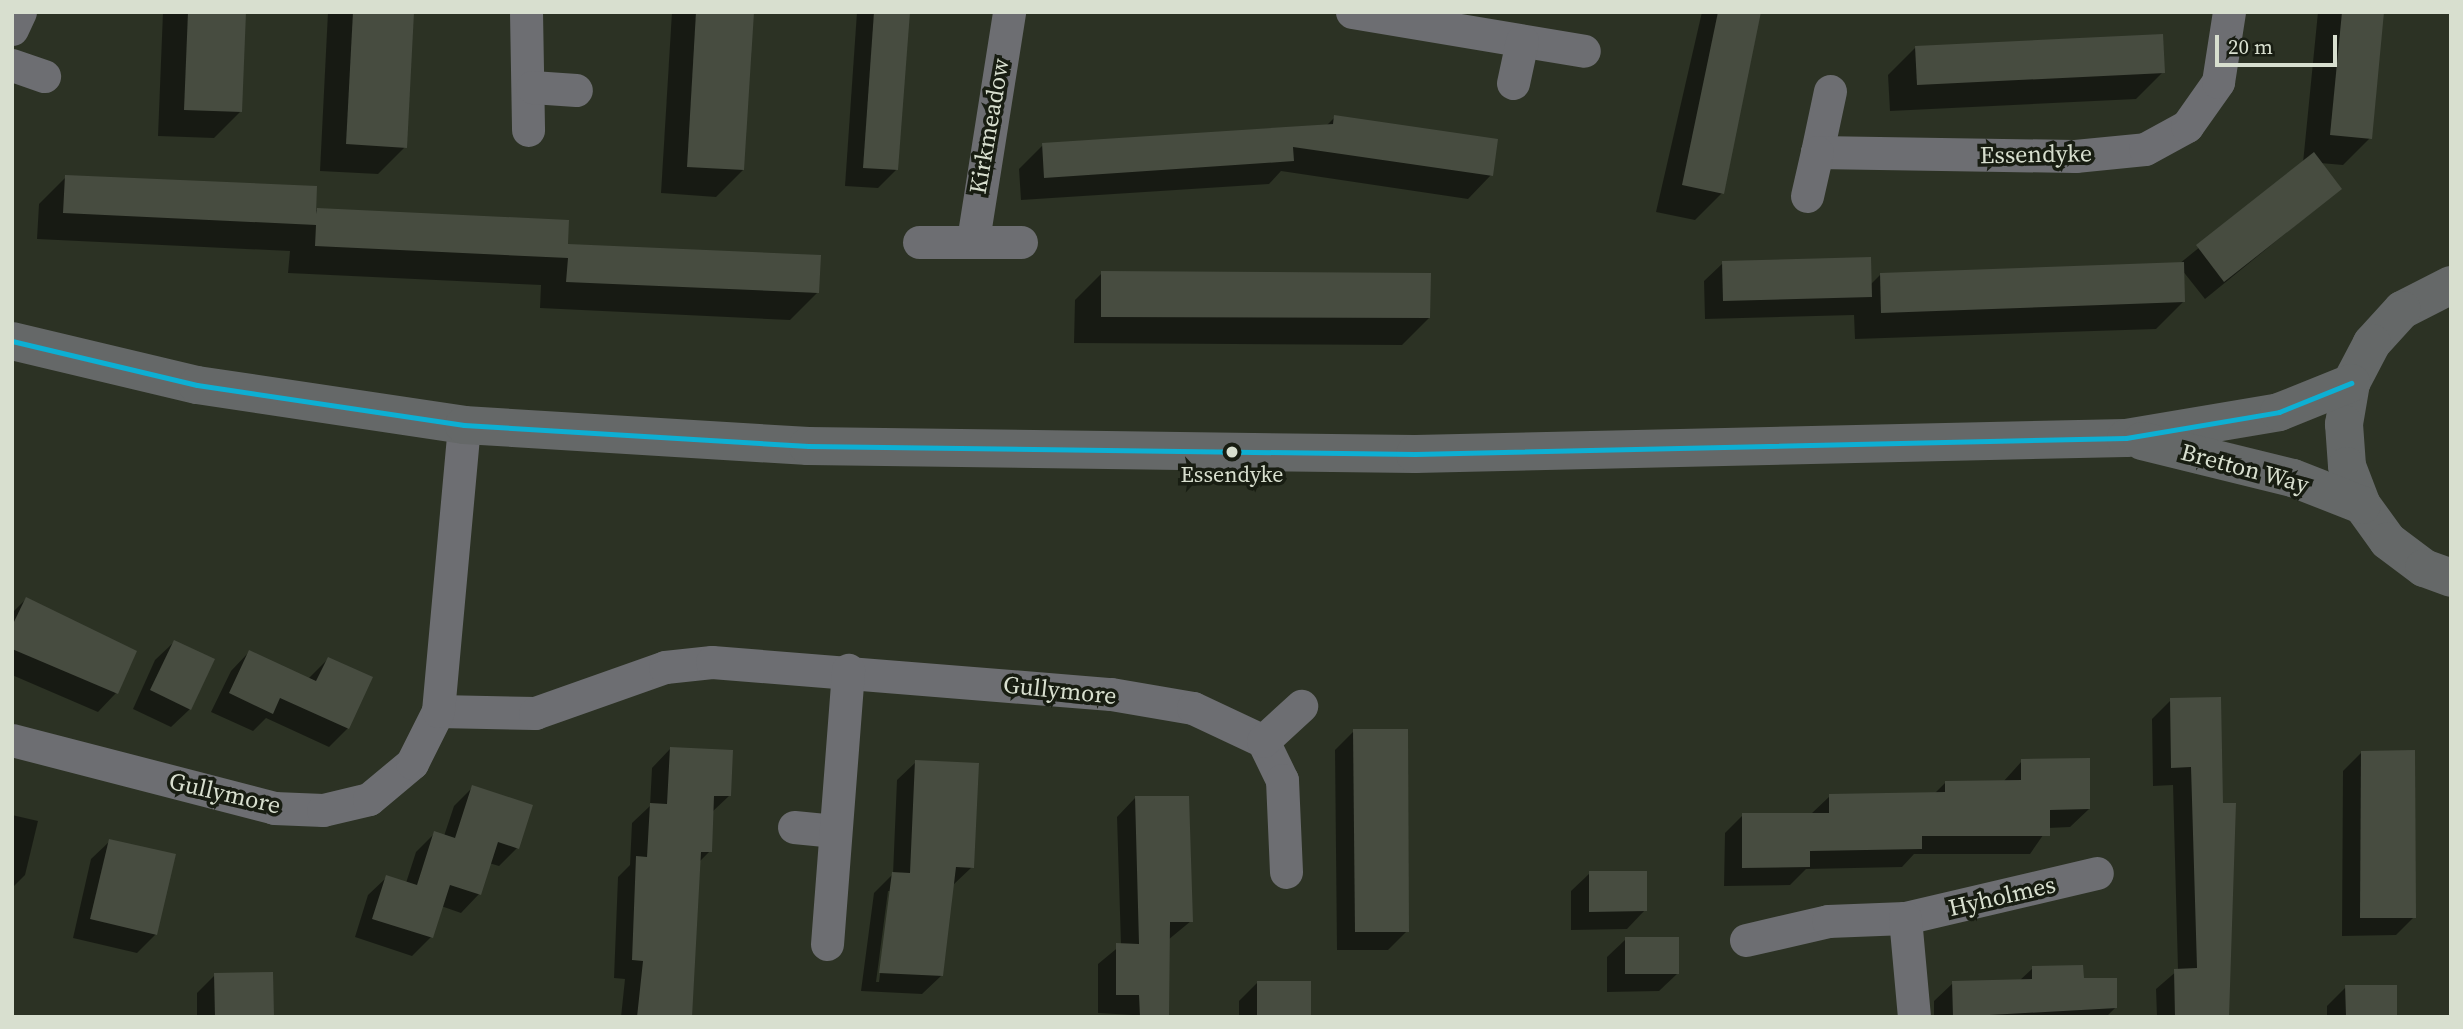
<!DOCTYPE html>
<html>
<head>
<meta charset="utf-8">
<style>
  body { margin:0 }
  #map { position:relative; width:2463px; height:1029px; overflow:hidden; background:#2c3224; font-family:"Source Serif 4",serif }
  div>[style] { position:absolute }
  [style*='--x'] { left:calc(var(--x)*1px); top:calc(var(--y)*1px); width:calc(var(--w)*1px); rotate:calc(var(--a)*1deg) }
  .shadow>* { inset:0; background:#0007 }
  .building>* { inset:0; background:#474c40 }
  .street>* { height:33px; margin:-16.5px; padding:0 16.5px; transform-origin:16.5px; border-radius:16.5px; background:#6d6e72 }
  .secondary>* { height:38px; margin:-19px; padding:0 19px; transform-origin:19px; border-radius:19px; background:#656868 }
  .bus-1>* { height:5px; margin:-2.5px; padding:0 2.5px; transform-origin:2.5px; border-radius:2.5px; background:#0dafd3 }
  .dots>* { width:19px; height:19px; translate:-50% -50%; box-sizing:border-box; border:4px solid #181d12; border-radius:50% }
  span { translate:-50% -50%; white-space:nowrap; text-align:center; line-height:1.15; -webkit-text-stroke:7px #181d12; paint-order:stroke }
  .bus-label { font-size:22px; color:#d8dfcf }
  .street-label { font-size:24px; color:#d8dfcf }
  .frame { position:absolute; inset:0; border:14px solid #d8dfcf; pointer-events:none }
  .scale { position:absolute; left:2215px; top:35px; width:122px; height:32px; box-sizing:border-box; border:4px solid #d8dfcf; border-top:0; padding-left:9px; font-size:21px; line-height:24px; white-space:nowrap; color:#d8dfcf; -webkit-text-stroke:5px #181d12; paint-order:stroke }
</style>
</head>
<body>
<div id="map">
  <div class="shadow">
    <div style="clip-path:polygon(163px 12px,244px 12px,241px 111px,214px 138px,158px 136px)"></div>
    <div style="clip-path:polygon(328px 12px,412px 12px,405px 147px,378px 174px,320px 171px)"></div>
    <div style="clip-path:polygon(672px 12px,753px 12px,743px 170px,716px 197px,661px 193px)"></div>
    <div style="clip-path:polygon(857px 12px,907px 12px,896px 170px,878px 188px,845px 186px)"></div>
    <div style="clip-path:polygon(1702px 12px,1759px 12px,1722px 193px,1695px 220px,1656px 212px)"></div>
    <div style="clip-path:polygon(2318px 12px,2383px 12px,2370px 138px,2343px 165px,2320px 163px,2340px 189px,2205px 299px,2182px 270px,2183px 302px,2156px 329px,1855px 339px,1854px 315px,1705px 319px,1704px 281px,1723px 263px,1870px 285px,1880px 275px,2179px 264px,2303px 163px)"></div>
    <div style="clip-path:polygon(1915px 48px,2163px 72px,2136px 99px,1890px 111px,1888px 75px)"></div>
    <div style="clip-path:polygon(1335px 117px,1491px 175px,1468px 199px,1281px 171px,1269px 184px,1021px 200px,1019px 169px,1043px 145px,1326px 126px)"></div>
    <div style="clip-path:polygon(66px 177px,318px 210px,817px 293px,790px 320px,540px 308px,541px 285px,288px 273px,290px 251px,37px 239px,39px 204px)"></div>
    <div style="clip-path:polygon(1102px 273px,1429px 318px,1402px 345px,1074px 343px,1075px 300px)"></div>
    <div style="clip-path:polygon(26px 599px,135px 652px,116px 693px,98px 712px,12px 675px,12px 613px)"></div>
    <div style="clip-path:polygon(174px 642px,190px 709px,171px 727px,133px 709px,155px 660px)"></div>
    <div style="clip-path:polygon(249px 652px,308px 679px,328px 659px,348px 728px,329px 747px,266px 718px,253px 731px,211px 712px,231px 671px)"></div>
    <div style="clip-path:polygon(2171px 700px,2222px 805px,2228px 1017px,2157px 1017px,2156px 989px,2178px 970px,2173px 785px,2153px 786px,2152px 719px)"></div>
    <div style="clip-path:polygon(1354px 731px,1407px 931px,1388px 950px,1337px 950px,1335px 750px)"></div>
    <div style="clip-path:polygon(670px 749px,729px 796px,711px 813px,710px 851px,698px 863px,691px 1017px,621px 1017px,625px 979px,614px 978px,618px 877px,630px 865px,632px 823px,650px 806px,652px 768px)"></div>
    <div style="clip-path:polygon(2362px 752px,2414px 917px,2396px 935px,2342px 936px,2343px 771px)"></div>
    <div style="clip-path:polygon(2022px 761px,2089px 809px,2070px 827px,2048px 828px,2030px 854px,1914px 854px,1902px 867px,1806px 869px,1790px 885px,1724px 886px,1725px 833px,1743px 815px,1811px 814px,1830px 796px,1934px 794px,1946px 782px,2003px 782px)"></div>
    <div style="clip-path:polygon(evenodd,916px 762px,972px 867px,953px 885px,941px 976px,922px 994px,861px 991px,874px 893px,893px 874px,897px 780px,916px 762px,888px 891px,891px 891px,879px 982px,876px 982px,888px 891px)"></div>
    <div style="clip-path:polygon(473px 787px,517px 848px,499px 866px,489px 863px,479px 894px,461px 913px,441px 906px,431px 937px,412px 956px,355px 937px,368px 895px,387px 877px,406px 883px,416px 852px,435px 833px,444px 836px,454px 806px)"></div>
    <div style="clip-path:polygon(1135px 798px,1191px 921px,1168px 940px,1167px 1017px,1098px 1013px,1098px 964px,1121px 945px,1117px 817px)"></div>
    <div style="clip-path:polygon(12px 815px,38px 821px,25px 875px,12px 888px)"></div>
    <div style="clip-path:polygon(110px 841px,156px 934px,137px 953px,73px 938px,91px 859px)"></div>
    <div style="clip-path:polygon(1590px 873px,1645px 910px,1627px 929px,1571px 930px,1571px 891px)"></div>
    <div style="clip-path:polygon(1626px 939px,1678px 973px,1659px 991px,1607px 992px,1607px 957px)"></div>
    <div style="clip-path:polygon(2033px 968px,2082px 980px,2116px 1007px,2106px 1017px,1934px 1017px,1934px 1001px,1953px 983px,2019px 981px)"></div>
    <div style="clip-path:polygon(215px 975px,273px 1017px,197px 1017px,197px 993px)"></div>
    <div style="clip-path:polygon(1257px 983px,1309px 1017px,1239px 1017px,1239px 1001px)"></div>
    <div style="clip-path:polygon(2346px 987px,2396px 1017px,2327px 1017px,2327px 1006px)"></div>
  </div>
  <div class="building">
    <div style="clip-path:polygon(188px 12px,246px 12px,242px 112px,184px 110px)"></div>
    <div style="clip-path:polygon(353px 12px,414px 12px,407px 148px,346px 144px)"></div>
    <div style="clip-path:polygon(696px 12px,754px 12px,744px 170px,687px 167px)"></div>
    <div style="clip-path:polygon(874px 12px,910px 12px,898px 170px,863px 168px)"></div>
    <div style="clip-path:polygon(1718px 12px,1761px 12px,1724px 194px,1682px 185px)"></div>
    <div style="clip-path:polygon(2342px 12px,2384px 12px,2372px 139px,2330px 135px)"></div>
    <div style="clip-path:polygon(2163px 34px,2165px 73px,1917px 85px,1915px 46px)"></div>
    <div style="clip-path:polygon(1334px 115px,1498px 139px,1493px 176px,1293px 147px,1294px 161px,1044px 178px,1042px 143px,1333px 124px)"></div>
    <div style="clip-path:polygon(2314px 152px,2342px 189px,2224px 282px,2196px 245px)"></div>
    <div style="clip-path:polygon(65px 175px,317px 186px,316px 214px,317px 208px,569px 220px,568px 244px,821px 255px,819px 293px,566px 282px,568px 258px,315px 246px,316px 225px,63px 213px)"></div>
    <div style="clip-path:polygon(1871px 257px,1872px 297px,1723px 301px,1722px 261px)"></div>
    <div style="clip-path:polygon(2184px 262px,2185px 302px,1881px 313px,1880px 273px)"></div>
    <div style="clip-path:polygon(1101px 271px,1431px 273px,1430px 318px,1101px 317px)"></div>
    <div style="clip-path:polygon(26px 597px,137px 651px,118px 694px,12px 649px,12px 626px)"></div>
    <div style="clip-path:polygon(174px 640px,215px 659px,191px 710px,150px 690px)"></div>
    <div style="clip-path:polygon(249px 650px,316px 681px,328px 657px,373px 677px,349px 729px,280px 698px,273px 714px,229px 693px)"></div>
    <div style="clip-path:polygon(2221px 697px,2223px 803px,2236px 803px,2229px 1017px,2175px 1017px,2174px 969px,2197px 968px,2191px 767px,2171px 768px,2170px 698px)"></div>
    <div style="clip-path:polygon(1353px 729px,1408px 729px,1409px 932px,1355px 932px)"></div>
    <div style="clip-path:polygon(670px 747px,733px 750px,731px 796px,714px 796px,712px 852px,701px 852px,692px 1017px,637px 1017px,643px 961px,632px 960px,636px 856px,647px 857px,650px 803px,667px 804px)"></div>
    <div style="clip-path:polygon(2415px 750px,2416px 918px,2360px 918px,2361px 751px)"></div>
    <div style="clip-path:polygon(2090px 758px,2090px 809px,2050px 810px,2050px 836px,1922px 836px,1922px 849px,1810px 851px,1810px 867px,1742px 868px,1742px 813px,1829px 813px,1829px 794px,1945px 792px,1945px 781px,2021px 780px,2021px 759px)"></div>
    <div style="clip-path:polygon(915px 760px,979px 763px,974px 868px,956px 867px,943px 976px,879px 973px,892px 872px,910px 873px)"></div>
    <div style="clip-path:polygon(472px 785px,533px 805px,519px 849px,498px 842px,481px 895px,450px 885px,433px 938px,372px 919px,386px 875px,417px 885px,434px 831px,455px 838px)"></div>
    <div style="clip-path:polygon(1135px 796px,1189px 796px,1193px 922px,1170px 922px,1169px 1017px,1140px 1017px,1139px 995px,1116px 995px,1116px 943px,1139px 944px)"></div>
    <div style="clip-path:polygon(109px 839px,176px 854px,157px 935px,90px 919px)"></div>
    <div style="clip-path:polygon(1589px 871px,1647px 871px,1647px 911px,1589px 912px)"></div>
    <div style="clip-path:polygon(1625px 937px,1679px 937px,1679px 974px,1625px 974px)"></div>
    <div style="clip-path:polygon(2083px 965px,2084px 978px,2117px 978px,2117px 1008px,1953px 1017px,1952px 981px,2032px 979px,2032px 966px)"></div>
    <div style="clip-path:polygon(273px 972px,274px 1017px,215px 1017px,214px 973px)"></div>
    <div style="clip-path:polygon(1257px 981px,1311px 981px,1311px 1017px,1257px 1017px)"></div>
    <div style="clip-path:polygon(2345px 985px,2397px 985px,2397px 1017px,2346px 1017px)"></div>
  </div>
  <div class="street">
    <div style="--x:526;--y:12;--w:118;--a:89"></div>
    <div style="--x:1352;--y:12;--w:235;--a:9.5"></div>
    <div style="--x:12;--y:29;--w:19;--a:-65"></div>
    <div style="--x:12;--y:65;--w:34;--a:19"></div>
    <div style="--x:1513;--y:83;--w:43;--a:-77.9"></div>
    <div style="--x:532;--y:87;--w:44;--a:3.9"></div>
    <div style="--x:1830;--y:91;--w:62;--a:102"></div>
    <div style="--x:1817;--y:152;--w:258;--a:0.9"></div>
    <div style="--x:2075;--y:156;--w:70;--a:-5.7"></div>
    <div style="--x:2145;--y:149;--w:48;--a:-28.7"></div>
    <div style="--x:2187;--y:126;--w:54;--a:-54.8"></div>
    <div style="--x:2218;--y:82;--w:71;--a:-81.1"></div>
    <div style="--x:1807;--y:196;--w:45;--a:-77.2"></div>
    <div style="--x:973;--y:240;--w:231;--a:-81"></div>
    <div style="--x:919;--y:242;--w:102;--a:0"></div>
    <div style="--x:438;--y:711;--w:97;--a:1.2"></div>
    <div style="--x:535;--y:713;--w:138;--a:-19.5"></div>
    <div style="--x:665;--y:667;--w:47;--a:-6.1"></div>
    <div style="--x:712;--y:662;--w:400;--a:4.6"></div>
    <div style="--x:1111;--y:694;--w:83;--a:9.7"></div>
    <div style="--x:1193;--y:708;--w:77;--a:25.2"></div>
    <div style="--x:1263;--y:741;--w:43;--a:64"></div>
    <div style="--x:1282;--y:780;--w:92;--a:87.5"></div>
    <div style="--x:12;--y:740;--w:271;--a:14.5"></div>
    <div style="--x:274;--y:808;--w:49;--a:2.3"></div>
    <div style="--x:323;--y:810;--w:47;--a:-13.4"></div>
    <div style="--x:369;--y:799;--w:56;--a:-39.9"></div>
    <div style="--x:412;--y:763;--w:58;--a:-63.4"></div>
    <div style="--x:438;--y:711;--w:287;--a:-84.8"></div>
    <div style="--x:1263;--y:741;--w:52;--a:-42.6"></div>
    <div style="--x:794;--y:827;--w:41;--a:5.6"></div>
    <div style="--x:1905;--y:918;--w:197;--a:-13.2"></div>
    <div style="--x:1746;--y:940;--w:84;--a:-13"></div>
    <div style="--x:1828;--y:921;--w:77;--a:-2.2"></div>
    <div style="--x:1905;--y:918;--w:99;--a:84.8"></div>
    <div style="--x:827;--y:944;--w:275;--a:-85.6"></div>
  </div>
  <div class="secondary">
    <div style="--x:2451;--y:285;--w:55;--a:153"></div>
    <div style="--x:2402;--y:310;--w:45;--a:132.3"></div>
    <div style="--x:2372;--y:343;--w:45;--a:117.7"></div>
    <div style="--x:2351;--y:383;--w:42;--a:99.7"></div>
    <div style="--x:2344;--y:424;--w:42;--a:85.9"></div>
    <div style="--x:2347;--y:466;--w:42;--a:69"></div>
    <div style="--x:2362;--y:505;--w:44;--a:54.2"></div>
    <div style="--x:2388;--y:541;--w:45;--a:36.9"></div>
    <div style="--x:2424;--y:568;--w:29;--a:20"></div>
    <div style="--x:12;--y:341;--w:190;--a:13.4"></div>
    <div style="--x:197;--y:385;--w:270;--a:8.5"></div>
    <div style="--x:464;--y:425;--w:345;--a:3.5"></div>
    <div style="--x:808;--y:446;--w:607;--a:0.76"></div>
    <div style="--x:1415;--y:454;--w:711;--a:-1.29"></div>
    <div style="--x:2126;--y:438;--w:155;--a:-9.6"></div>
    <div style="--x:2279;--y:412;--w:78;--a:-21.9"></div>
    <div style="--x:2142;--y:441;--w:155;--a:13.8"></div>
    <div style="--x:2293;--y:478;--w:74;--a:21.4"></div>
  </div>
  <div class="bus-1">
    <div style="--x:12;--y:341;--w:190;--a:13.4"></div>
    <div style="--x:197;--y:385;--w:270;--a:8.5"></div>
    <div style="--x:464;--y:425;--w:345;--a:3.5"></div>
    <div style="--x:808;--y:446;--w:607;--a:0.76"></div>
    <div style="--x:1415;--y:454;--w:711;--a:-1.29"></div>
    <div style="--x:2126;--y:438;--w:155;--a:-9.6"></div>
    <div style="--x:2279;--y:412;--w:78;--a:-21.9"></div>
  </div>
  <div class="dots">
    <div style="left:1232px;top:452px;background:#d8dfcf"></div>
  </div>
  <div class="bus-label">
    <span style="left:1232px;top:475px">Essendyke</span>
  </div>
  <div class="street-label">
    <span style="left:989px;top:126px;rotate:-80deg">Kirkmeadow</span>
    <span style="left:2036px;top:154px;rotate:-1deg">Essendyke</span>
    <span style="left:2245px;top:468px;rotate:15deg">Bretton Way</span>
    <span style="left:1060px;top:690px;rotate:6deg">Gullymore</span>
    <span style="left:225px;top:793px;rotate:13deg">Gullymore</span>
    <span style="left:2002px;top:896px;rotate:-13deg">Hyholmes</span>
  </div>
  <div class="frame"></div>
  <div class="scale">20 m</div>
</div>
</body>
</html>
